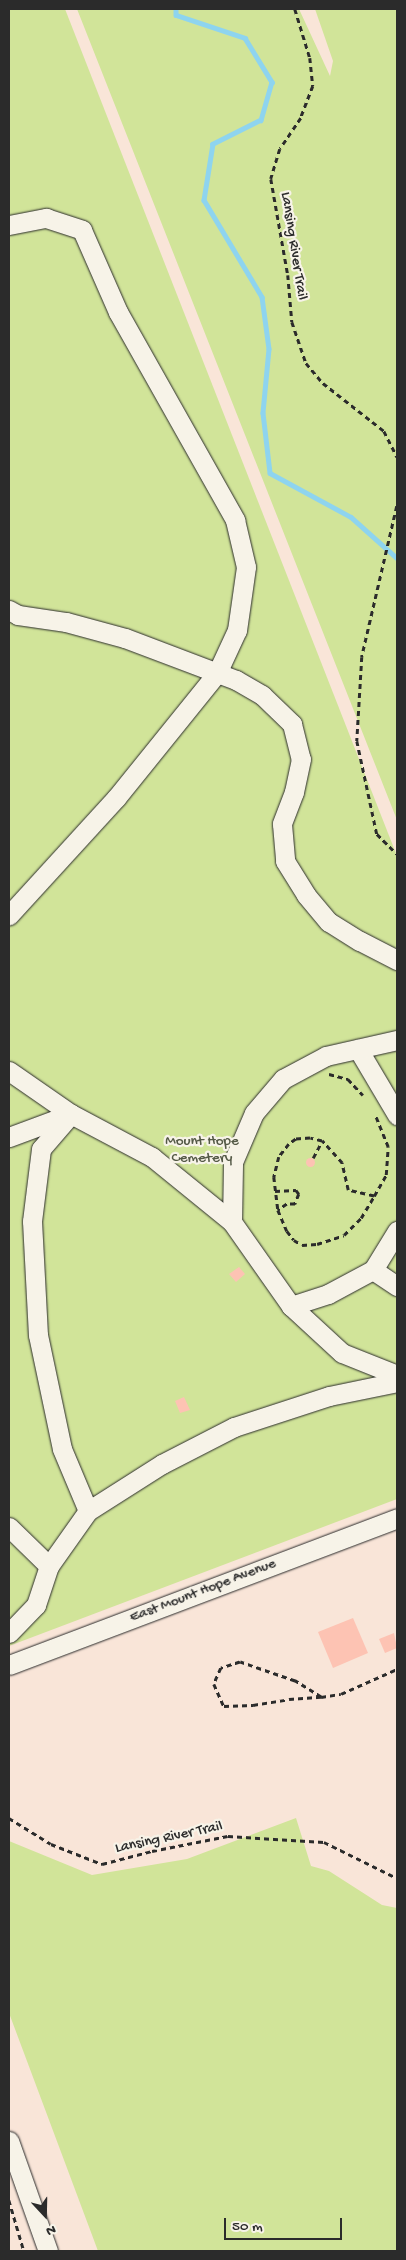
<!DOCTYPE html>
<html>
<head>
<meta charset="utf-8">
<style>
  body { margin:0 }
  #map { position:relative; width:406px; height:2260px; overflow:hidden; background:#f9e5d8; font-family:"Gochi Hand",sans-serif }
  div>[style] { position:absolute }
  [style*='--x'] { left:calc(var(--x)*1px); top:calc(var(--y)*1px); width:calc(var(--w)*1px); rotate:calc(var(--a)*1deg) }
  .green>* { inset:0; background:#d1e499 }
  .stream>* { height:4.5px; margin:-2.25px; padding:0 2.25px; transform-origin:2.25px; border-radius:2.25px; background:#8ed4ef }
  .building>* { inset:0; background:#fdc3b3 }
  .round { border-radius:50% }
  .path>* { height:2.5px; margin-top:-1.25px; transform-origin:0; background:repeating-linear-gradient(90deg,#2b2b2b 0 5px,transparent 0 9px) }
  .roads { filter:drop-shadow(0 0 1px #2b2b2b) drop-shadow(0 0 1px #2b2b2b) }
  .minor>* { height:19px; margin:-9.5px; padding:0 9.5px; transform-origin:9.5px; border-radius:9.5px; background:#f7f3e8 }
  span { translate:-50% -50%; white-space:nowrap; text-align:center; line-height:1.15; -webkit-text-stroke:4.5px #f7f3e8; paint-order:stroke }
  .street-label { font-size:15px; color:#2b2b2b }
  .park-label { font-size:15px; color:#545946 }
  .frame { position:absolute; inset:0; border:10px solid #2b2b2b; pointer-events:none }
  .north { position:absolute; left:20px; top:2190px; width:50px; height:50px; -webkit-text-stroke:4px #f7f3e8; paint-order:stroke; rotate:159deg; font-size:14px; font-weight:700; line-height:20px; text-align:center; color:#2b2b2b }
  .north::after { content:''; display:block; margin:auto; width:18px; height:22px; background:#2b2b2b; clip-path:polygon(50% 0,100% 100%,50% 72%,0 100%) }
  .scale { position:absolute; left:224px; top:2218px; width:118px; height:22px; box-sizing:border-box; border:2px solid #2b2b2b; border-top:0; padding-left:6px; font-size:15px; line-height:18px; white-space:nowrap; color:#2b2b2b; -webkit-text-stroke:4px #f7f3e8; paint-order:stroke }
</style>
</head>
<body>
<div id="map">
  <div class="green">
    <div style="clip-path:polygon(9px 9px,65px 9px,397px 856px,397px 1499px,9px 1646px)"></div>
    <div style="clip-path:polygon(77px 9px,299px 9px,330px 76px,333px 61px,315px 9px,397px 9px,397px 820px)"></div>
    <div style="clip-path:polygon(296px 1818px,311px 1866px,329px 1871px,382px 1905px,397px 1908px,397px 2251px,98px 2251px,9px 2013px,9px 1841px,92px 1875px,187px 1859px)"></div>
  </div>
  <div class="stream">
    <div style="--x:176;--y:9;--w:6;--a:90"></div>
    <div style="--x:176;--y:15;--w:73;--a:18.4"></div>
    <div style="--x:245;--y:38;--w:52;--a:58.5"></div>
    <div style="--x:272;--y:82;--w:40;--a:106"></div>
    <div style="--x:261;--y:120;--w:54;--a:153.4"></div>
    <div style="--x:213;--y:144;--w:57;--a:99.1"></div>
    <div style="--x:204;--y:200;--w:113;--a:59.1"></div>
    <div style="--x:262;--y:297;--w:52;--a:82.3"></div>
    <div style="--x:269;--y:349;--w:64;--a:95.4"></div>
    <div style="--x:263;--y:413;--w:60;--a:83.3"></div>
    <div style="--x:270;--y:473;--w:92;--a:28.5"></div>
    <div style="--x:351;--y:517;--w:62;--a:41.7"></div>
  </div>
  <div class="building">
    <div class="round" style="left:305.5px;top:1157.5px;width:9px;height:9px"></div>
    <div style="clip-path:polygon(239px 1267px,245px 1274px,236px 1282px,229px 1274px)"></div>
    <div style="clip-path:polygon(184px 1397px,190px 1410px,180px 1413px,175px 1401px)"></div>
    <div style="clip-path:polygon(353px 1618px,368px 1653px,333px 1668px,318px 1632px)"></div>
    <div style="clip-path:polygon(394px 1633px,397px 1648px,385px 1653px,379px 1639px)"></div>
  </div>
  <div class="path">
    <div style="--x:295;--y:9;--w:51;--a:73"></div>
    <div style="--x:310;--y:58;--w:28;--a:84"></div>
    <div style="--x:313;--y:86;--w:34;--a:111"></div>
    <div style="--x:301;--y:118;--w:37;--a:124"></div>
    <div style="--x:280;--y:149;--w:31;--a:107"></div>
    <div style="--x:271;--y:179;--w:97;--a:80"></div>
    <div style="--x:288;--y:275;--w:47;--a:85.1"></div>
    <div style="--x:292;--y:322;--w:43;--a:71.1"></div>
    <div style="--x:306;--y:363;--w:26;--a:50"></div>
    <div style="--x:323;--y:383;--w:78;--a:38.2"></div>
    <div style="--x:384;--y:431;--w:29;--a:63"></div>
    <div style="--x:397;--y:506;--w:155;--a:103.1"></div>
    <div style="--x:362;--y:657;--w:84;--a:93.4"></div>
    <div style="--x:357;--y:741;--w:95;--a:77.9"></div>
    <div style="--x:377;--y:834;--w:28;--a:45"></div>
    <div style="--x:329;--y:1074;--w:20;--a:15"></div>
    <div style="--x:348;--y:1079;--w:22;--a:47"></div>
    <div style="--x:313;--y:1158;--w:19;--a:-62"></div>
    <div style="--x:275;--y:1191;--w:21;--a:-3"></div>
    <div style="--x:296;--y:1190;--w:5;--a:53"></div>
    <div style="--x:299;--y:1194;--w:11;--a:112"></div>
    <div style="--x:295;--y:1204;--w:8;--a:180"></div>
    <div style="--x:287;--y:1204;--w:11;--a:146"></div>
    <div style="--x:374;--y:1196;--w:27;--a:-167"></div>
    <div style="--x:348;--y:1190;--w:28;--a:-103"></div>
    <div style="--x:342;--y:1163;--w:30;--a:-132"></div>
    <div style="--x:322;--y:1141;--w:12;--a:-166"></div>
    <div style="--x:310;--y:1138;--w:14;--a:176"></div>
    <div style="--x:296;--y:1139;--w:9;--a:144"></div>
    <div style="--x:289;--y:1144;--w:16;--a:128"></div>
    <div style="--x:279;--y:1157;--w:21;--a:104"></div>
    <div style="--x:274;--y:1177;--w:33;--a:83"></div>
    <div style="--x:278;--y:1210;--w:23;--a:67"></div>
    <div style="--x:287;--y:1231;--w:11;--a:52"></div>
    <div style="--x:294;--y:1240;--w:9;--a:32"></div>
    <div style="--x:302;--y:1245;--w:15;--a:-4"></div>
    <div style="--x:317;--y:1244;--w:28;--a:-18"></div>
    <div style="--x:344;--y:1235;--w:24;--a:-45"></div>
    <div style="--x:361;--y:1218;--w:26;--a:-59"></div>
    <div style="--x:374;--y:1196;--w:24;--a:-60"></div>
    <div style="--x:386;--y:1175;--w:28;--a:-86"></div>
    <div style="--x:388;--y:1147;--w:35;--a:-112"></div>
    <div style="--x:321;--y:1697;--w:31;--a:-148"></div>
    <div style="--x:295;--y:1681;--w:58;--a:-160.9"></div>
    <div style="--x:240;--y:1662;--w:20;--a:162"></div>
    <div style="--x:221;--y:1668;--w:17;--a:114"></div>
    <div style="--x:214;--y:1684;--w:24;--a:66"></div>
    <div style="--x:224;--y:1706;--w:29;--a:-2"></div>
    <div style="--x:253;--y:1705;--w:36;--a:-9"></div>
    <div style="--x:289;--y:1699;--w:32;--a:-4"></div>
    <div style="--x:321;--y:1697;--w:20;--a:-9"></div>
    <div style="--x:341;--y:1694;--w:61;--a:-24.1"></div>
    <div style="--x:9;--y:1818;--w:49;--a:31.8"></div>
    <div style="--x:51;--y:1844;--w:55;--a:21.4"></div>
    <div style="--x:102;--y:1864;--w:52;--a:-14.6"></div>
    <div style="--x:152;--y:1851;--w:77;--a:-11.2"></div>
    <div style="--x:228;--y:1836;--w:96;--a:3.6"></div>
    <div style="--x:324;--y:1842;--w:81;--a:26.3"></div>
    <div style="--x:9;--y:2200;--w:53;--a:73.6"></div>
  </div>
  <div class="roads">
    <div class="minor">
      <div style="--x:9;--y:225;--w:38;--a:-11"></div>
      <div style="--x:46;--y:218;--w:38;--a:18"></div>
      <div style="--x:82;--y:230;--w:90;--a:66.3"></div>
      <div style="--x:118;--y:312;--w:239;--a:60.6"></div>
      <div style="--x:235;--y:520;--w:48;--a:76.8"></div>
      <div style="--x:246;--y:567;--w:64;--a:98.1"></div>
      <div style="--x:237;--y:630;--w:47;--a:114.9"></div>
      <div style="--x:217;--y:673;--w:161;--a:128.9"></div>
      <div style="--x:116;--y:798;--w:159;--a:132.4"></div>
      <div style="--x:9;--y:610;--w:10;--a:29"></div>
      <div style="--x:18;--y:615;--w:49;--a:8.3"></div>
      <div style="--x:66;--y:622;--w:61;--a:15.2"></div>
      <div style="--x:125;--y:638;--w:119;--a:20.7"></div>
      <div style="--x:236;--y:680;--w:30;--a:30"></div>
      <div style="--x:262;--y:695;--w:42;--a:44"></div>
      <div style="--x:292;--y:724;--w:36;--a:76"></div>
      <div style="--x:301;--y:759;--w:34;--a:102"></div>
      <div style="--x:294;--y:792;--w:34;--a:111"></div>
      <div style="--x:282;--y:824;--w:37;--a:85"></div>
      <div style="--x:285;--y:861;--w:40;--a:58"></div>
      <div style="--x:306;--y:895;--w:35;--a:50"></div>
      <div style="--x:329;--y:922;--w:36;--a:32"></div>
      <div style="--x:360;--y:941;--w:42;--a:27.2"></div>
      <div style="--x:358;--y:1049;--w:77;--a:59.4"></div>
      <div style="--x:9;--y:1071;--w:75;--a:34.7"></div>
      <div style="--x:71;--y:1114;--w:92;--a:28"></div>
      <div style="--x:152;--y:1157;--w:103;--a:39.1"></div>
      <div style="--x:232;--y:1222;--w:103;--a:54.9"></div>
      <div style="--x:291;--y:1306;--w:69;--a:42.7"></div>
      <div style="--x:342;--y:1353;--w:59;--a:21.8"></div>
      <div style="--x:9;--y:1137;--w:66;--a:-20.4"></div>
      <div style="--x:71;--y:1114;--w:46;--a:130.6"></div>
      <div style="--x:41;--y:1149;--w:73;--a:97.1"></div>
      <div style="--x:32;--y:1221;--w:114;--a:87"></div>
      <div style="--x:38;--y:1335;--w:116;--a:78.1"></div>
      <div style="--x:62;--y:1449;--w:67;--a:67.2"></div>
      <div style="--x:232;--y:1222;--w:60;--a:-89"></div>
      <div style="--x:233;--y:1162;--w:53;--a:-66.8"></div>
      <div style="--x:254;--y:1113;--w:45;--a:-49.5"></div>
      <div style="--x:283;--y:1079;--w:49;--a:-28.1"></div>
      <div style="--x:326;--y:1056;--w:73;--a:-12.7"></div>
      <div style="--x:373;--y:1270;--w:29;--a:34"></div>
      <div style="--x:291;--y:1306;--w:39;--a:-18"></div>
      <div style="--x:328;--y:1294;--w:51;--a:-28.1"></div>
      <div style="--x:373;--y:1270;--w:46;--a:-58.4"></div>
      <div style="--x:9;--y:1527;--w:56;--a:44.3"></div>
      <div style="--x:9;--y:1633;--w:39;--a:-46"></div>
      <div style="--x:36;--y:1605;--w:41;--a:-71.6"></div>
      <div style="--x:49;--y:1566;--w:67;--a:-54.7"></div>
      <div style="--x:88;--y:1511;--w:88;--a:-32.4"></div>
      <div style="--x:162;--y:1464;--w:81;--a:-27.2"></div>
      <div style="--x:234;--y:1427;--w:100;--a:-18.1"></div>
      <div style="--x:329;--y:1396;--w:69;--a:-11.6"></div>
      <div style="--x:9;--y:1665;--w:415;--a:-20.7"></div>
      <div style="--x:9;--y:2141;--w:117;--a:70.5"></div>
    </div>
  </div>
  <div class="street-label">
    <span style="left:293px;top:246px;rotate:81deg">Lansing River Trail</span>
    <span style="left:203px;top:1591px;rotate:-21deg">East Mount Hope Avenue</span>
    <span style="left:169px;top:1838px;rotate:-12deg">Lansing River Trail</span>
  </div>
  <div class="park-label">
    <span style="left:202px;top:1150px">Mount Hope<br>Cemetery</span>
  </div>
  <div class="frame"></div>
  <div class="north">N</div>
  <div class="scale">50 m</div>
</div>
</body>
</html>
